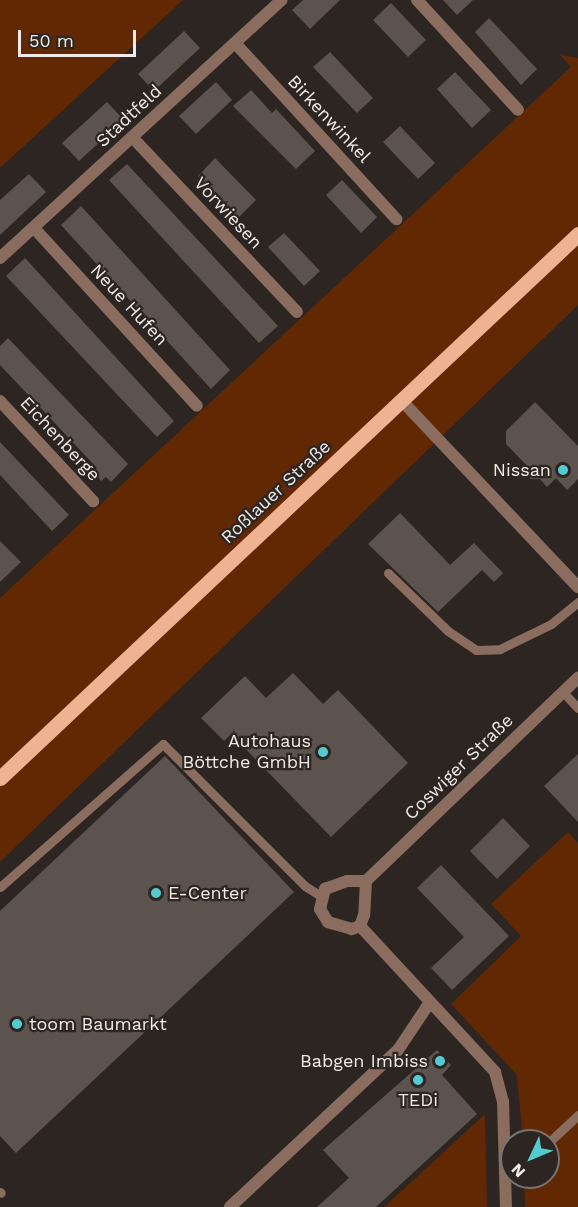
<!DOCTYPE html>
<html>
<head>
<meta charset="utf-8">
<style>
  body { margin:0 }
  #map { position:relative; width:578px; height:1207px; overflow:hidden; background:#2c2521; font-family:"Work Sans",sans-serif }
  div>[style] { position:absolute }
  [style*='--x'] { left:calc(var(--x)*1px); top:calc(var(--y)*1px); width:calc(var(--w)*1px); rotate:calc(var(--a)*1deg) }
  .green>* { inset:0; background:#612803 }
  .building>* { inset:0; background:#5c534f }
  .service>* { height:9px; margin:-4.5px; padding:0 4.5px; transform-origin:4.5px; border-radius:4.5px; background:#8a6d5e }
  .minor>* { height:12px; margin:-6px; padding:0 6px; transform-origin:6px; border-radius:6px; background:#8a6d5e }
  .primary>* { height:15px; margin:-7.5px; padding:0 7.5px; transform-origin:7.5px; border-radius:7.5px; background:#efb394 }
  .dots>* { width:16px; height:16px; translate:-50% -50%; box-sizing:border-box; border:3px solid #2c2521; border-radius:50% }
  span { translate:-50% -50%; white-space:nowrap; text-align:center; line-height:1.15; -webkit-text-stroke:4.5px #2c2521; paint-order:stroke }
  .street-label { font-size:18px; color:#f0ebe8 }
  .poi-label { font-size:18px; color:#f0ebe8 }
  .right { translate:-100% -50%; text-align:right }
  .left { translate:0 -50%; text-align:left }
  .north { position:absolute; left:500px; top:1129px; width:60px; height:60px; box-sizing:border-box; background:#2c2521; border:2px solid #7a7471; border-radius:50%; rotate:226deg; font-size:16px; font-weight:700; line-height:24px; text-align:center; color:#f0ebe8 }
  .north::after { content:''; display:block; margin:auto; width:21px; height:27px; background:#52ccd0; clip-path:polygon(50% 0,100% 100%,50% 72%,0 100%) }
  .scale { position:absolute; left:18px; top:30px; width:118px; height:27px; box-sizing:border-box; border:3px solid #f0ebe8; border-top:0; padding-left:8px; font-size:18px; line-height:21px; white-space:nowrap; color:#f0ebe8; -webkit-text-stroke:4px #2c2521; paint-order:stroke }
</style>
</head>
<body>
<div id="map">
  <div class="green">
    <div style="clip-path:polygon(0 0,183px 0,0 168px)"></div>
    <div style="clip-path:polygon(560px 55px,578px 58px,578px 305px,0 862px,0 598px,571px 67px)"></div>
    <div style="clip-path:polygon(568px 832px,578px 843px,578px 1207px,525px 1207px,524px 1177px,548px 1177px,548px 1141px,523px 1141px,517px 1075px,451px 1004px,521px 936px,491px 904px)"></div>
    <div style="clip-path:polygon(485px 1114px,487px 1207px,384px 1207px)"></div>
  </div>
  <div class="building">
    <div style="clip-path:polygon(303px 0,340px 0,310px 29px,292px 10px)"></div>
    <div style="clip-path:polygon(443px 0,473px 0,457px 15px)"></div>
    <div style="clip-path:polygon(391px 3px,426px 40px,408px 57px,373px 20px)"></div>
    <div style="clip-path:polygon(489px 18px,537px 69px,521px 85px,475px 32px)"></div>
    <div style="clip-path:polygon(184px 31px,200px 48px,154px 91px,138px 74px)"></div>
    <div style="clip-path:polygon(330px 52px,373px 98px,357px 113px,313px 67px)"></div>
    <div style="clip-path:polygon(455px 72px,491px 110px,472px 128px,437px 89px)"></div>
    <div style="clip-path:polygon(216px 82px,232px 100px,196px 134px,179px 116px)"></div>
    <div style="clip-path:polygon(251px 90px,272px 113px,276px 109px,315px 151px,296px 169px,233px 106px)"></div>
    <div style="clip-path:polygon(107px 102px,124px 120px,79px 161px,62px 143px)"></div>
    <div style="clip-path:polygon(400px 126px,435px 163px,418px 179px,383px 142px)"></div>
    <div style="clip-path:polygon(215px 158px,256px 200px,238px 218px,198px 176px)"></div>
    <div style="clip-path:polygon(127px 164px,278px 326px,259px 343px,109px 180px)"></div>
    <div style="clip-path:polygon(29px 174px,46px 192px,0 235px,0 200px)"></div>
    <div style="clip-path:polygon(342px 180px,377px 217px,361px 233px,326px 195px)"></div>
    <div style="clip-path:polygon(81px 206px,230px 370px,211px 389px,61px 225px)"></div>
    <div style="clip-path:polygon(284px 233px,320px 271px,304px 286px,268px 247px)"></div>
    <div style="clip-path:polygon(25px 258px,174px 421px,157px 437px,6px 276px)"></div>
    <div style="clip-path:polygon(8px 338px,128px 464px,111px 482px,106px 477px,101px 481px,93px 471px,97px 468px,0 365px,0 346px)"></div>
    <div style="clip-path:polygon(535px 402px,578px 446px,578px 479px,567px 490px,556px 478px,547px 487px,540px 479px,530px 479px,530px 469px,506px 444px,506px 431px)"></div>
    <div style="clip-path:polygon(0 442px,69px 515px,52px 531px,0 475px)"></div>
    <div style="clip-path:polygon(400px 513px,450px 565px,474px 543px,503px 573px,494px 582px,482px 570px,438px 612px,368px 544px)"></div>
    <div style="clip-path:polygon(0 541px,21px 562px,0 582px)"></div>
    <div style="clip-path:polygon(293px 673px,323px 704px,338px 690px,408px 763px,331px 837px,231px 734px,224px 741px,201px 718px,245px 676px,266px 698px)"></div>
    <div style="clip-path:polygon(578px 754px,578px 822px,544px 786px)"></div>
    <div style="clip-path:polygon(165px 756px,294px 892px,16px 1153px,0 1136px,0 911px)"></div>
    <div style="clip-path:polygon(503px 818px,530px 846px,497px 879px,470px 851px)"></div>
    <div style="clip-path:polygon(441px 865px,509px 936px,452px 990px,431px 968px,464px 937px,417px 888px)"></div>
    <div style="clip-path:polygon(437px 1050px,451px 1065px,442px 1075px,477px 1114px,376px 1207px,317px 1207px,349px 1178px,323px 1150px)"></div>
  </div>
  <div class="service">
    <div style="--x:388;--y:573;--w:83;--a:44"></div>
    <div style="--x:448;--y:631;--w:34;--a:34"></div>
    <div style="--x:476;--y:650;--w:24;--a:-2"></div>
    <div style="--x:500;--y:649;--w:57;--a:-26.1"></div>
    <div style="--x:551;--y:624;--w:35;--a:-39"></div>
    <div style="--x:563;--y:692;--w:22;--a:47"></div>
    <div style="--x:0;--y:887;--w:217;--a:-41.3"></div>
    <div style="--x:163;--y:744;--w:201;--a:45"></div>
    <div style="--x:305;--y:886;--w:19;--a:32"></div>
    <div style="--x:548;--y:1143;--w:41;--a:-43"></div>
    <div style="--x:0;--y:1192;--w:1;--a:45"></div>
  </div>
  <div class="minor">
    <div style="--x:417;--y:0;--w:149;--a:47.4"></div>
    <div style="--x:235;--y:43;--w:239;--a:47.5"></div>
    <div style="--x:133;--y:138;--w:239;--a:46.7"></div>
    <div style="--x:34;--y:228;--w:241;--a:47.5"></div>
    <div style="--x:0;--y:258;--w:382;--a:-42.5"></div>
    <div style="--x:0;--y:401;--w:137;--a:47.1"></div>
    <div style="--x:403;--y:402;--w:255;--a:46.6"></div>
    <div style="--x:347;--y:881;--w:19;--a:0"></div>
    <div style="--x:366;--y:881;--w:34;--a:93"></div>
    <div style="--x:364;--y:915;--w:12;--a:110"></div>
    <div style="--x:360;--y:926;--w:9;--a:159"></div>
    <div style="--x:352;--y:929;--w:25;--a:-164"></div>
    <div style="--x:328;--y:922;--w:15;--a:-122"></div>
    <div style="--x:320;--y:909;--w:21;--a:-76"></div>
    <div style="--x:325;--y:889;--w:23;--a:-20"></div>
    <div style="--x:366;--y:881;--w:294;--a:-43.8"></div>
    <div style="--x:360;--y:926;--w:199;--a:47.2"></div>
    <div style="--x:495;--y:1072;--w:30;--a:75"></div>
    <div style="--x:503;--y:1101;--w:106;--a:88.4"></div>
    <div style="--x:230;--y:1207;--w:230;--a:-43.1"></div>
    <div style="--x:398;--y:1050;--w:58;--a:-56.3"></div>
  </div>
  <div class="primary">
    <div style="--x:0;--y:778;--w:794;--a:-43.26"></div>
  </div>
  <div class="dots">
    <div style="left:563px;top:470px;background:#52ccd0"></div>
    <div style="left:323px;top:752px;background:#52ccd0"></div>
    <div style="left:156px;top:893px;background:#52ccd0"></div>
    <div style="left:17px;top:1024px;background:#52ccd0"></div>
    <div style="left:440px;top:1061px;background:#52ccd0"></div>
    <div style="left:418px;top:1080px;background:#52ccd0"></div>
  </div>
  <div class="street-label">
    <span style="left:129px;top:116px;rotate:-43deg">Stadtfeld</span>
    <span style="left:329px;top:119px;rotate:47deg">Birkenwinkel</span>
    <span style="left:228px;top:213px;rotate:47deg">Vorwiesen</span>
    <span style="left:129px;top:305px;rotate:47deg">Neue Hufen</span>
    <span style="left:60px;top:439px;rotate:47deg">Eichenberge</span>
    <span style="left:276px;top:492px;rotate:-43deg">Roßlauer Straße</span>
    <span style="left:459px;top:767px;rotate:-44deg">Coswiger Straße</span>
  </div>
  <div class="poi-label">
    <span class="right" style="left:551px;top:470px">Nissan</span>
    <span class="right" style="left:311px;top:752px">Autohaus<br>Böttche GmbH</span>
    <span class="left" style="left:168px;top:893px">E-Center</span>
    <span class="left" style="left:29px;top:1024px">toom Baumarkt</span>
    <span class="right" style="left:428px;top:1061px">Babgen Imbiss</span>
    <span style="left:418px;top:1100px">TEDi</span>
  </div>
  <div class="north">N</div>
  <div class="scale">50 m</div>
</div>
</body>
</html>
